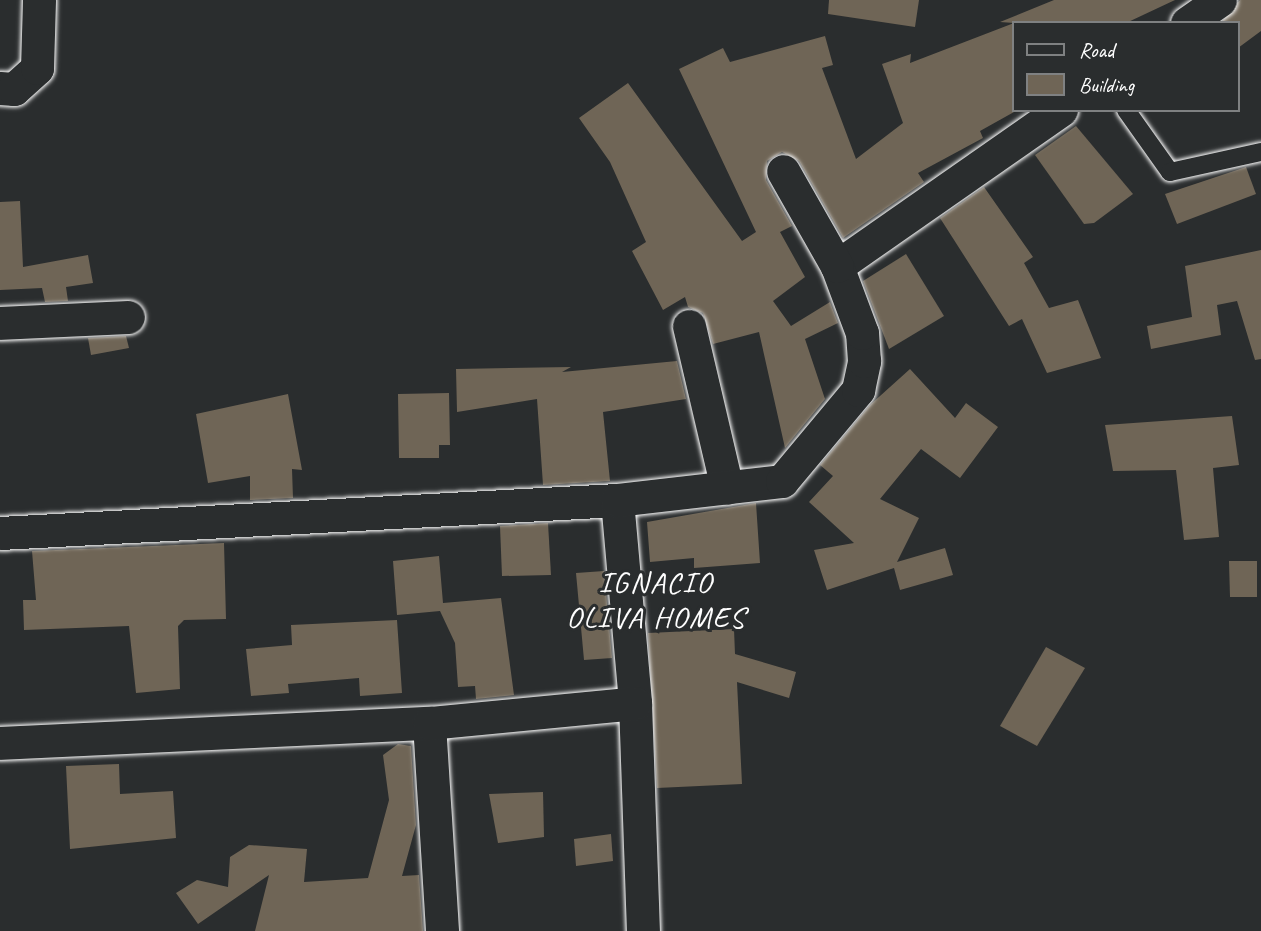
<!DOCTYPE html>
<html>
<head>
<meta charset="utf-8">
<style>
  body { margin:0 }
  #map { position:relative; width:1261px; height:931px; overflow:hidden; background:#2a2d2e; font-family:Caveat,sans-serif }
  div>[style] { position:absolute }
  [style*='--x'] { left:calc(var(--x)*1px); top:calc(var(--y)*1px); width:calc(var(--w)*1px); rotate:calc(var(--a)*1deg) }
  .building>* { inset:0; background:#6f6556 }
  .roads { filter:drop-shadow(0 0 2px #fff) drop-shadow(0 0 2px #fff) }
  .lane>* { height:18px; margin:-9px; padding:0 9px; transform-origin:9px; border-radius:9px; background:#2a2d2e }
  .street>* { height:33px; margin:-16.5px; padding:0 16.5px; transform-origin:16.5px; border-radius:16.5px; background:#2a2d2e }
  span { translate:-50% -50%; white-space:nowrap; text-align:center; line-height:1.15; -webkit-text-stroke:6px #2a2d2e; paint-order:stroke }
  .neighbourhood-label { font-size:30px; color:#fff; letter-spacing:2px }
  .legend { position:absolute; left:1012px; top:21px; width:228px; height:91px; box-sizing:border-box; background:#2a2d2e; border:2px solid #7f8182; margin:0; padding:9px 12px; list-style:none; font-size:21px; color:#fff }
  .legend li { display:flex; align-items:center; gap:14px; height:35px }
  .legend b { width:35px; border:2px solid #7f8182 }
</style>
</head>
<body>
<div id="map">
  <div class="building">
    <div style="clip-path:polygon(829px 0,919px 0,915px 27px,828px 14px)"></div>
    <div style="clip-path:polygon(1054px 0,1175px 0,1126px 23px,1014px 23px,1014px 112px,980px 131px,983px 138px,918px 173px,924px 182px,843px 238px,799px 161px,782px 152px,767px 161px,766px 180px,792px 226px,780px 232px,805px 277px,773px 301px,791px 326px,830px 302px,838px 323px,805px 339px,825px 399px,785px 448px,759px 332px,713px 344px,703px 313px,688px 307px,685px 297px,663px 310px,632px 251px,646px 242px,610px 162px,579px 118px,628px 83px,742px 241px,756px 232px,679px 69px,723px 48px,730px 62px,825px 36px,833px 65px,822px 68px,856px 159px,903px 123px,882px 64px,911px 54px,910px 63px,1014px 23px,1000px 22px)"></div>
    <div style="clip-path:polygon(1261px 0,1261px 31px,1238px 48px,1238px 23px,1221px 23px,1240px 0)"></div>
    <div style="clip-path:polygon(1076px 126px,1133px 194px,1094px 223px,1084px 224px,1035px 155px)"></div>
    <div style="clip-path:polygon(1246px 167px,1256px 194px,1177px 224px,1165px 194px)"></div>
    <div style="clip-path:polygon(984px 187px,1033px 257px,1024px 263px,1049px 308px,1078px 300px,1101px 358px,1047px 373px,1022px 319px,1009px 326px,940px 218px)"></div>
    <div style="clip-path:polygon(20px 201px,23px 267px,88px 255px,93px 283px,66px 287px,68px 301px,45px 302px,42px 288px,0 290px,0 202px)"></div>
    <div style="clip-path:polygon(1261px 250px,1261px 359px,1255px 360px,1237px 301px,1217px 305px,1221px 335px,1151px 349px,1147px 326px,1192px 317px,1185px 266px)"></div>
    <div style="clip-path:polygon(906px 254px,944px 316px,889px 349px,863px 281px)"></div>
    <div style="clip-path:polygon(126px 336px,129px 348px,91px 355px,88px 338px)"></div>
    <div style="clip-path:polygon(677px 361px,686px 399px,603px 412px,610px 481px,543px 485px,537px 399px,457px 412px,456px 369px,571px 367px,562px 372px)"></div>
    <div style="clip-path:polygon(910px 369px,955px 418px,966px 403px,998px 427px,960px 478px,921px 449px,880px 499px,919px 518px,897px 562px,945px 548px,953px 575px,900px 590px,894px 568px,827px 590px,814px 550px,854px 543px,809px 502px,833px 476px,820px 465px,870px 405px)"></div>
    <div style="clip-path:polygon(449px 393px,450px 445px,439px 445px,439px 458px,399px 458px,398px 394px)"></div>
    <div style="clip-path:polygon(288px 394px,302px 470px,292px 469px,293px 498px,250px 500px,250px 476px,208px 483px,196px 414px)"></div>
    <div style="clip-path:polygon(1232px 416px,1239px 465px,1213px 468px,1219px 537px,1184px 540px,1176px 470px,1113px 471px,1105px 425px)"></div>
    <div style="clip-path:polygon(756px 503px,760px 563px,694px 568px,694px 558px,650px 562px,647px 522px)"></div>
    <div style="clip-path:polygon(548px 523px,551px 575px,502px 576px,500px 526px)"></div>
    <div style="clip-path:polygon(224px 543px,226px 619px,184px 620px,178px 626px,180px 689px,136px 693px,129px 626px,24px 630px,23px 600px,36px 600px,32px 551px)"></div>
    <div style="clip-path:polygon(439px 556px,443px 603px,501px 598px,514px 695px,476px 699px,475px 686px,458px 687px,455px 643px,440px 611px,397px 615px,393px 561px)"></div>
    <div style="clip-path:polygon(1229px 561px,1257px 561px,1257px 597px,1230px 597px)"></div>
    <div style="clip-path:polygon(604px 571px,612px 658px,584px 660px,576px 573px)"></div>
    <div style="clip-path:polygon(397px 620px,402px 693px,360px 696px,359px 678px,288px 684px,289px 693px,251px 696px,246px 649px,292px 645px,291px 625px)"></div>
    <div style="clip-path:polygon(734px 629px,735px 654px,796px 672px,789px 698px,737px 682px,742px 784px,657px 788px,648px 633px)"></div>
    <div style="clip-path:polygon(1046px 647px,1085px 668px,1037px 746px,1000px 726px)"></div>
    <div style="clip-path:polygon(398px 744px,411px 746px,416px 825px,402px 876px,419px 875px,423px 931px,255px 931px,269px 875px,198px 924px,176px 893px,197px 880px,228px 887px,230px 857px,249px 845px,307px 849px,304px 882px,368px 878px,389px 800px,383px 755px)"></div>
    <div style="clip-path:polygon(119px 764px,120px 794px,173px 791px,176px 838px,70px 849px,66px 766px)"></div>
    <div style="clip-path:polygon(543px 792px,544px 837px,498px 843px,489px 794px)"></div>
    <div style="clip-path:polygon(611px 834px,613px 861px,576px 866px,574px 839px)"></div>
  </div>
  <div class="roads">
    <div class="lane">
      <div style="--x:1126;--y:110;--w:76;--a:54.6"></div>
      <div style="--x:1170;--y:172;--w:93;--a:-12.4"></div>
    </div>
    <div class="street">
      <div style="--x:1187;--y:23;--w:40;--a:-34.9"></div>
      <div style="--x:0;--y:88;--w:14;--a:4"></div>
      <div style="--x:14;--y:89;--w:31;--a:-42"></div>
      <div style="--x:37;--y:68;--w:68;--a:-88.3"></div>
      <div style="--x:837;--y:266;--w:273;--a:-34.9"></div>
      <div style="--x:0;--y:323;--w:128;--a:-2.7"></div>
      <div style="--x:689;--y:326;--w:166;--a:76.8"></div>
      <div style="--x:617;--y:500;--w:204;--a:84.9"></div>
      <div style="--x:635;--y:703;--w:228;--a:88"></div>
      <div style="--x:0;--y:533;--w:618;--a:-3.06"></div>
      <div style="--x:617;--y:500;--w:166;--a:-6.6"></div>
      <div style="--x:782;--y:481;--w:119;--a:-50.1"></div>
      <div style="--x:858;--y:390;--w:30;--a:-78"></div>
      <div style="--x:864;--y:361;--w:28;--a:-94"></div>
      <div style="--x:862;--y:333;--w:72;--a:-110.5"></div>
      <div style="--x:837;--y:266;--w:109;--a:-119.6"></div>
      <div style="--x:429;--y:723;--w:208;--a:86.4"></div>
      <div style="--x:0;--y:743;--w:429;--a:-2.7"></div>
      <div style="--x:429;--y:723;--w:207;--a:-5.5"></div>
    </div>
  </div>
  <div class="neighbourhood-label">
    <span style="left:656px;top:599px">IGNACIO<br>OLIVA HOMES</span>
  </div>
  <ul class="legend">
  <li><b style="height:9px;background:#2a2d2e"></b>Road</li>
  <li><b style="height:19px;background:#6f6556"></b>Building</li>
  </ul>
</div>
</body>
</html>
